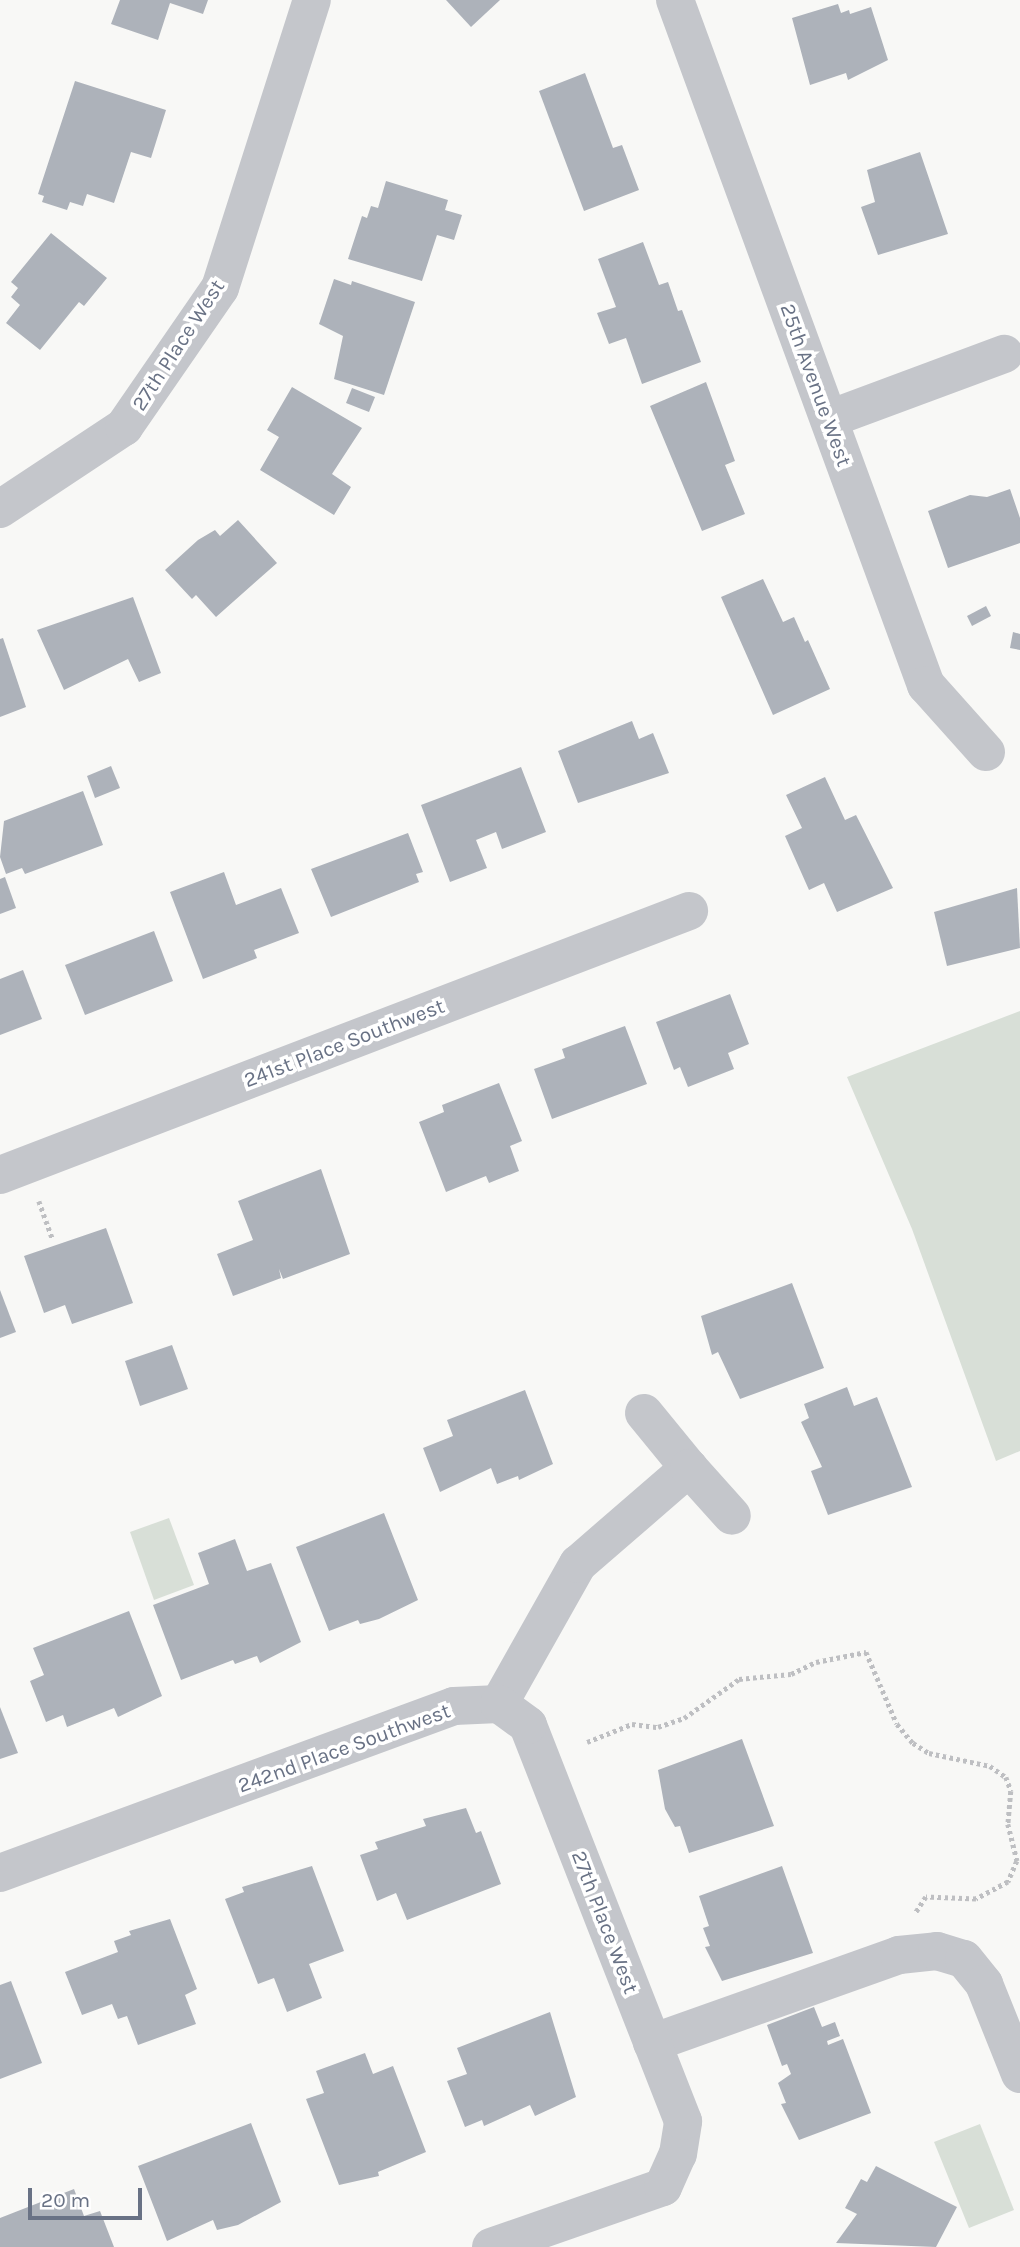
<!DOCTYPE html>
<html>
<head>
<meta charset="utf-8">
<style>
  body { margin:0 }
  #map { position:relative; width:1020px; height:2247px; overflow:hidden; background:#f8f8f6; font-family:Karla,sans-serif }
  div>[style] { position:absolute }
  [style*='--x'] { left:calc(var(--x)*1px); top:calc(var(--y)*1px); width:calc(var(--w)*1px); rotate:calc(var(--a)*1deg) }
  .green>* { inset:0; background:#d8dfd7 }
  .building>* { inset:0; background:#adb2ba }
  .path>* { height:4.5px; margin-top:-2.25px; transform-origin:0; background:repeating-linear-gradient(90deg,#bebfc2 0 3.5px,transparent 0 7px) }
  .minor>* { height:38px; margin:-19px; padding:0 19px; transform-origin:19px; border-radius:19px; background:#c4c6cb }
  span { translate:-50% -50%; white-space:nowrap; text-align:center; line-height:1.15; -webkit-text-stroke:7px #fff; paint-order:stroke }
  .street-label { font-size:21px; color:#697285 }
  .scale { position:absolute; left:28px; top:2188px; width:114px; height:32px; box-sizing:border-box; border:4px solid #697285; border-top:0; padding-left:9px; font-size:21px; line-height:24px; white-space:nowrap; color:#697285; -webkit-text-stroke:5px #fff; paint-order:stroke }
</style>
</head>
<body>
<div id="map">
  <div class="green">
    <div style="clip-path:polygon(1020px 1011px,1020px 1451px,996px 1461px,912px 1229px,847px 1077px)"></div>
    <div style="clip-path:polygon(169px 1518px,194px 1585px,154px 1600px,130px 1532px)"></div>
    <div style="clip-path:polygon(980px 2124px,1014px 2210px,969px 2228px,934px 2142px)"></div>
  </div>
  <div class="building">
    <div style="clip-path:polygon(120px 0,208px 0,203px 14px,170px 3px,158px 40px,111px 24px)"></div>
    <div style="clip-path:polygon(446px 0,500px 0,471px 27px)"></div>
    <div style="clip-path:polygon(838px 4px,841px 13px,849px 10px,850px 14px,871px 7px,888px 60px,848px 80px,846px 73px,810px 85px,792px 18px)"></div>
    <div style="clip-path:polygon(585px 73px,613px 148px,622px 145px,639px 190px,584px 211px,539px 91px)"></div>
    <div style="clip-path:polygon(75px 81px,166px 110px,151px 158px,131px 152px,114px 203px,87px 194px,83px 206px,70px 202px,67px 210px,42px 202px,44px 196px,38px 194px)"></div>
    <div style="clip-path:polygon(920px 152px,948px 234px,878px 255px,861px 207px,875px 202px,867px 170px)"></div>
    <div style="clip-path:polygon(386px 181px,448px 200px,445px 210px,462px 215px,454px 240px,437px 235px,422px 281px,348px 259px,362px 216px,367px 218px,371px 206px,378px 208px)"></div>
    <div style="clip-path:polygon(51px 233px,107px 278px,84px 306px,79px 302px,40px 350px,6px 323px,20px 305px,11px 297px,18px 288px,11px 282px)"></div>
    <div style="clip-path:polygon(643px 242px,659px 285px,668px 282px,678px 311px,682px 310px,701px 362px,642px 384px,626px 338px,609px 344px,597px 313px,616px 307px,598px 259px)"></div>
    <div style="clip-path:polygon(334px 279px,351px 285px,352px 281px,415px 302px,384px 395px,334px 379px,343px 336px,319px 324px)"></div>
    <div style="clip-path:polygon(706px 382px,735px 461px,725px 465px,745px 514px,702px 531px,650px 406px)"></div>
    <div style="clip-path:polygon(292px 387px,362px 428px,332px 474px,351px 487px,334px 515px,260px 470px,279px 437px,267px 430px)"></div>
    <div style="clip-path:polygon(352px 388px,375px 397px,369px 412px,346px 403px)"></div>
    <div style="clip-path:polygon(1010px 489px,1020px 518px,1020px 543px,948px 568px,928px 511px,970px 495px,987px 497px)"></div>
    <div style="clip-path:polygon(238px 520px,277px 563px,216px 617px,196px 595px,192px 599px,165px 570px,198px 540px,215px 530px,220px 536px)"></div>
    <div style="clip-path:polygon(763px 579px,783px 622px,794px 617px,805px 642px,808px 640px,830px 689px,773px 715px,721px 597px)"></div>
    <div style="clip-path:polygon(133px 597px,161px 673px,139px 682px,128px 659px,64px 690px,37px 630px)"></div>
    <div style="clip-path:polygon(986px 606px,991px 616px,972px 626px,967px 616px)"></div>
    <div style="clip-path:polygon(1013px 632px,1020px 634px,1020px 650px,1010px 648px)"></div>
    <div style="clip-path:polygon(3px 638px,26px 707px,0 717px,0 639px)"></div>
    <div style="clip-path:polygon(632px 721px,639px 739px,653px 733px,669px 773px,578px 803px,558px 751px)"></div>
    <div style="clip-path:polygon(111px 766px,120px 788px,95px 798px,87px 776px)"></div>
    <div style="clip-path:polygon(521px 767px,546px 832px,502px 849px,496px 832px,476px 840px,487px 868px,450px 882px,421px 805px)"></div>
    <div style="clip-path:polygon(825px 777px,845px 820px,856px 815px,893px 888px,837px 912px,824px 883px,809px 890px,785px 836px,802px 828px,786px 795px)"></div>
    <div style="clip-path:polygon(83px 791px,103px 845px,25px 874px,22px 868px,6px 874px,0 857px,4px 821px)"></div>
    <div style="clip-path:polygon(408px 833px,423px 872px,416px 874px,419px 882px,331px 917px,311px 869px)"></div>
    <div style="clip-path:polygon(224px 872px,236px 905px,281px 888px,299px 933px,254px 950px,257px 958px,203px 979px,170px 892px)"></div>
    <div style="clip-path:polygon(5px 877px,16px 908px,0 914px,0 879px)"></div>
    <div style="clip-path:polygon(1017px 888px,1020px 948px,947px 966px,934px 912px)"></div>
    <div style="clip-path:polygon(154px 931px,173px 981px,85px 1015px,65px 965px)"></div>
    <div style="clip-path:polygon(23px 970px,42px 1019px,0 1035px,0 979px)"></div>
    <div style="clip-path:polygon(730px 994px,749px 1044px,728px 1053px,734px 1069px,688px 1087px,680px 1067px,674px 1070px,656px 1022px)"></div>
    <div style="clip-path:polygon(625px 1026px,647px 1084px,552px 1119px,534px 1069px,565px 1058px,562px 1049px)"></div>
    <div style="clip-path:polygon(499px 1083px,522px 1141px,510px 1146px,519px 1171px,489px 1183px,486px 1176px,446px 1192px,419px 1122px,444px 1112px,442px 1105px)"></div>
    <div style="clip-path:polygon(321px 1169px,350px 1254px,283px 1279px,279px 1269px,281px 1278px,233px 1296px,217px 1254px,253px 1240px,238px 1201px)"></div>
    <div style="clip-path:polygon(106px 1228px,133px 1303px,72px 1324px,65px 1305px,44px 1313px,24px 1256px)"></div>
    <div style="clip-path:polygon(792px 1283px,824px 1368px,740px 1399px,718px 1352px,712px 1355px,701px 1316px)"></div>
    <div style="clip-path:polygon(0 1290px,16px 1332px,0 1338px)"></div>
    <div style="clip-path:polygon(172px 1345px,188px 1389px,140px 1406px,125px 1361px)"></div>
    <div style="clip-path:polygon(847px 1387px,854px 1406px,877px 1397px,912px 1487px,828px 1515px,811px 1471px,822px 1467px,801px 1422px,809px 1418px,804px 1404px)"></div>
    <div style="clip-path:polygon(525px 1390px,553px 1464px,519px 1480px,518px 1476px,497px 1484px,491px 1468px,440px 1492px,423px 1448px,453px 1436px,447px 1420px)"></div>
    <div style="clip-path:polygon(384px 1513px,418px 1600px,379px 1619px,360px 1624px,358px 1620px,329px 1631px,296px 1547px)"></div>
    <div style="clip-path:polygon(235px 1539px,247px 1571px,271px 1563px,301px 1642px,260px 1663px,257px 1656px,235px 1664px,233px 1660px,181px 1680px,153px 1605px,209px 1584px,198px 1553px)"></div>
    <div style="clip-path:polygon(129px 1611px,162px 1696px,118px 1717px,114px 1708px,67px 1727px,63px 1715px,46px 1722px,30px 1681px,44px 1675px,33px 1648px)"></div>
    <div style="clip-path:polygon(0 1707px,18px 1753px,0 1759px)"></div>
    <div style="clip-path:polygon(742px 1739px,774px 1826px,689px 1853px,680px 1826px,675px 1827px,665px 1809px,658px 1770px)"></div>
    <div style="clip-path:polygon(466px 1808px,476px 1833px,481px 1831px,501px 1884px,407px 1920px,396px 1893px,377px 1901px,360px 1855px,378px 1849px,375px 1842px,426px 1826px,423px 1819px)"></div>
    <div style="clip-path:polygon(312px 1866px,344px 1951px,309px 1964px,322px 1998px,287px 2012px,274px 1978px,258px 1984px,225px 1899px,244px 1892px,242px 1887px)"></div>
    <div style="clip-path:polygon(782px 1866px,813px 1953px,722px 1981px,705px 1947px,710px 1946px,703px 1928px,709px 1926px,699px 1896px)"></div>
    <div style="clip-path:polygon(170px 1919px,197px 1989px,185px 1995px,196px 2024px,138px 2045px,127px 2016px,118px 2019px,112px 2004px,82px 2015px,65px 1972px,118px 1952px,114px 1941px,131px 1935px,129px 1931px)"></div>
    <div style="clip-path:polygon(11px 1981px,42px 2063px,0 2079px,0 1985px)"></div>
    <div style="clip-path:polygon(814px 2007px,822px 2027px,835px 2022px,840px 2036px,827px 2041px,828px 2045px,843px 2039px,871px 2113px,799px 2140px,781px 2104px,786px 2103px,778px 2083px,791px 2074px,787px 2064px,782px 2066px,767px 2025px)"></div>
    <div style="clip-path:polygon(550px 2012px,576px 2097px,535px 2116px,530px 2105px,484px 2126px,482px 2120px,465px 2127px,447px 2081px,467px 2074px,457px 2048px)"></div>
    <div style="clip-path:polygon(365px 2053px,373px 2074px,393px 2066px,426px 2152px,378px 2172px,379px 2176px,339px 2185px,306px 2099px,324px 2093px,316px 2071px)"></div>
    <div style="clip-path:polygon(251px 2123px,281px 2202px,238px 2225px,217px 2230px,213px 2220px,167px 2241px,138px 2166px)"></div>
    <div style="clip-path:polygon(876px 2166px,957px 2207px,936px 2247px,836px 2243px,857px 2214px,845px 2208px,861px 2179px,867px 2182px)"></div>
    <div style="clip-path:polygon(74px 2189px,84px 2216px,100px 2211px,114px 2247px,0 2247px,0 2218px)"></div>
  </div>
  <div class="path">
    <div style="--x:39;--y:1201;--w:41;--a:70.3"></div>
    <div style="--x:587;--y:1742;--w:48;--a:-21.8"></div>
    <div style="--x:632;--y:1724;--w:26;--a:7"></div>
    <div style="--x:658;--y:1727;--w:28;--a:-19"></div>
    <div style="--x:684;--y:1718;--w:67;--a:-35.3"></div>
    <div style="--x:739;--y:1679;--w:52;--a:-5.5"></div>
    <div style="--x:791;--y:1674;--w:28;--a:-26"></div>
    <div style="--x:816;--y:1662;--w:51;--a:-11.3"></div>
    <div style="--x:866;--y:1652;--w:78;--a:66.7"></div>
    <div style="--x:897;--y:1724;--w:25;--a:50"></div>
    <div style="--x:913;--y:1743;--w:19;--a:32"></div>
    <div style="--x:929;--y:1753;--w:62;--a:12"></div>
    <div style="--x:990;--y:1766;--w:19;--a:35"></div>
    <div style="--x:1006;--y:1777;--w:15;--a:70"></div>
    <div style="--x:1011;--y:1791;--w:33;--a:95"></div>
    <div style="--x:1008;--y:1824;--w:38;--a:76"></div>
    <div style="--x:1017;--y:1861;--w:23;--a:113"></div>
    <div style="--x:1008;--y:1882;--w:36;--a:152"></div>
    <div style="--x:976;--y:1899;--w:50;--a:-177.7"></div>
    <div style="--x:926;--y:1897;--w:20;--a:123"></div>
  </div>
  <div class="minor">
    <div style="--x:675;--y:0;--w:730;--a:69.88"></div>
    <div style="--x:926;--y:685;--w:90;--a:48.2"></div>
    <div style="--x:829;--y:419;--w:187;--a:-20.4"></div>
    <div style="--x:0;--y:509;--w:149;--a:-33.5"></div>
    <div style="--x:124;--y:427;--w:169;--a:-55.4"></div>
    <div style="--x:220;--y:288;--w:302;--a:-72.3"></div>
    <div style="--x:0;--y:1175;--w:738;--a:-20.97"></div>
    <div style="--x:644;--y:1413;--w:71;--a:50.7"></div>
    <div style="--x:499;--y:1704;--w:161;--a:-60.6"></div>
    <div style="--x:578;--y:1564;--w:147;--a:-40.9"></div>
    <div style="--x:689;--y:1468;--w:64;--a:48.1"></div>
    <div style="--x:0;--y:1873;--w:484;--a:-20.2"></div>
    <div style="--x:454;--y:1706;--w:45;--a:-2.5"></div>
    <div style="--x:652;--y:2043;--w:262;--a:-19.6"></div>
    <div style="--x:899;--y:1955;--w:38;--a:-6"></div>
    <div style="--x:937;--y:1951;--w:28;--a:17"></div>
    <div style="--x:964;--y:1959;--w:32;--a:51"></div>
    <div style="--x:984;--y:1984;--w:97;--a:68.2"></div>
    <div style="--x:491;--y:2247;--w:182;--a:-19.2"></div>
    <div style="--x:663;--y:2187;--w:36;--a:-66"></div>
    <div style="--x:678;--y:2154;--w:33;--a:-81"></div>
    <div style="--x:683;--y:2121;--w:425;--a:-111.4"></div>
    <div style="--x:528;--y:1725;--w:36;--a:-144"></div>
  </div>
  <div class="street-label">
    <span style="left:178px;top:345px;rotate:-57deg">27th Place West</span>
    <span style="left:816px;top:385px;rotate:70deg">25th Avenue West</span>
    <span style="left:344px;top:1043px;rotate:-21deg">241st Place Southwest</span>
    <span style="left:344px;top:1748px;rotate:-20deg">242nd Place Southwest</span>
    <span style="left:605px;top:1922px;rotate:69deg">27th Place West</span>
  </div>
  <div class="scale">20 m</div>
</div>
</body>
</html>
